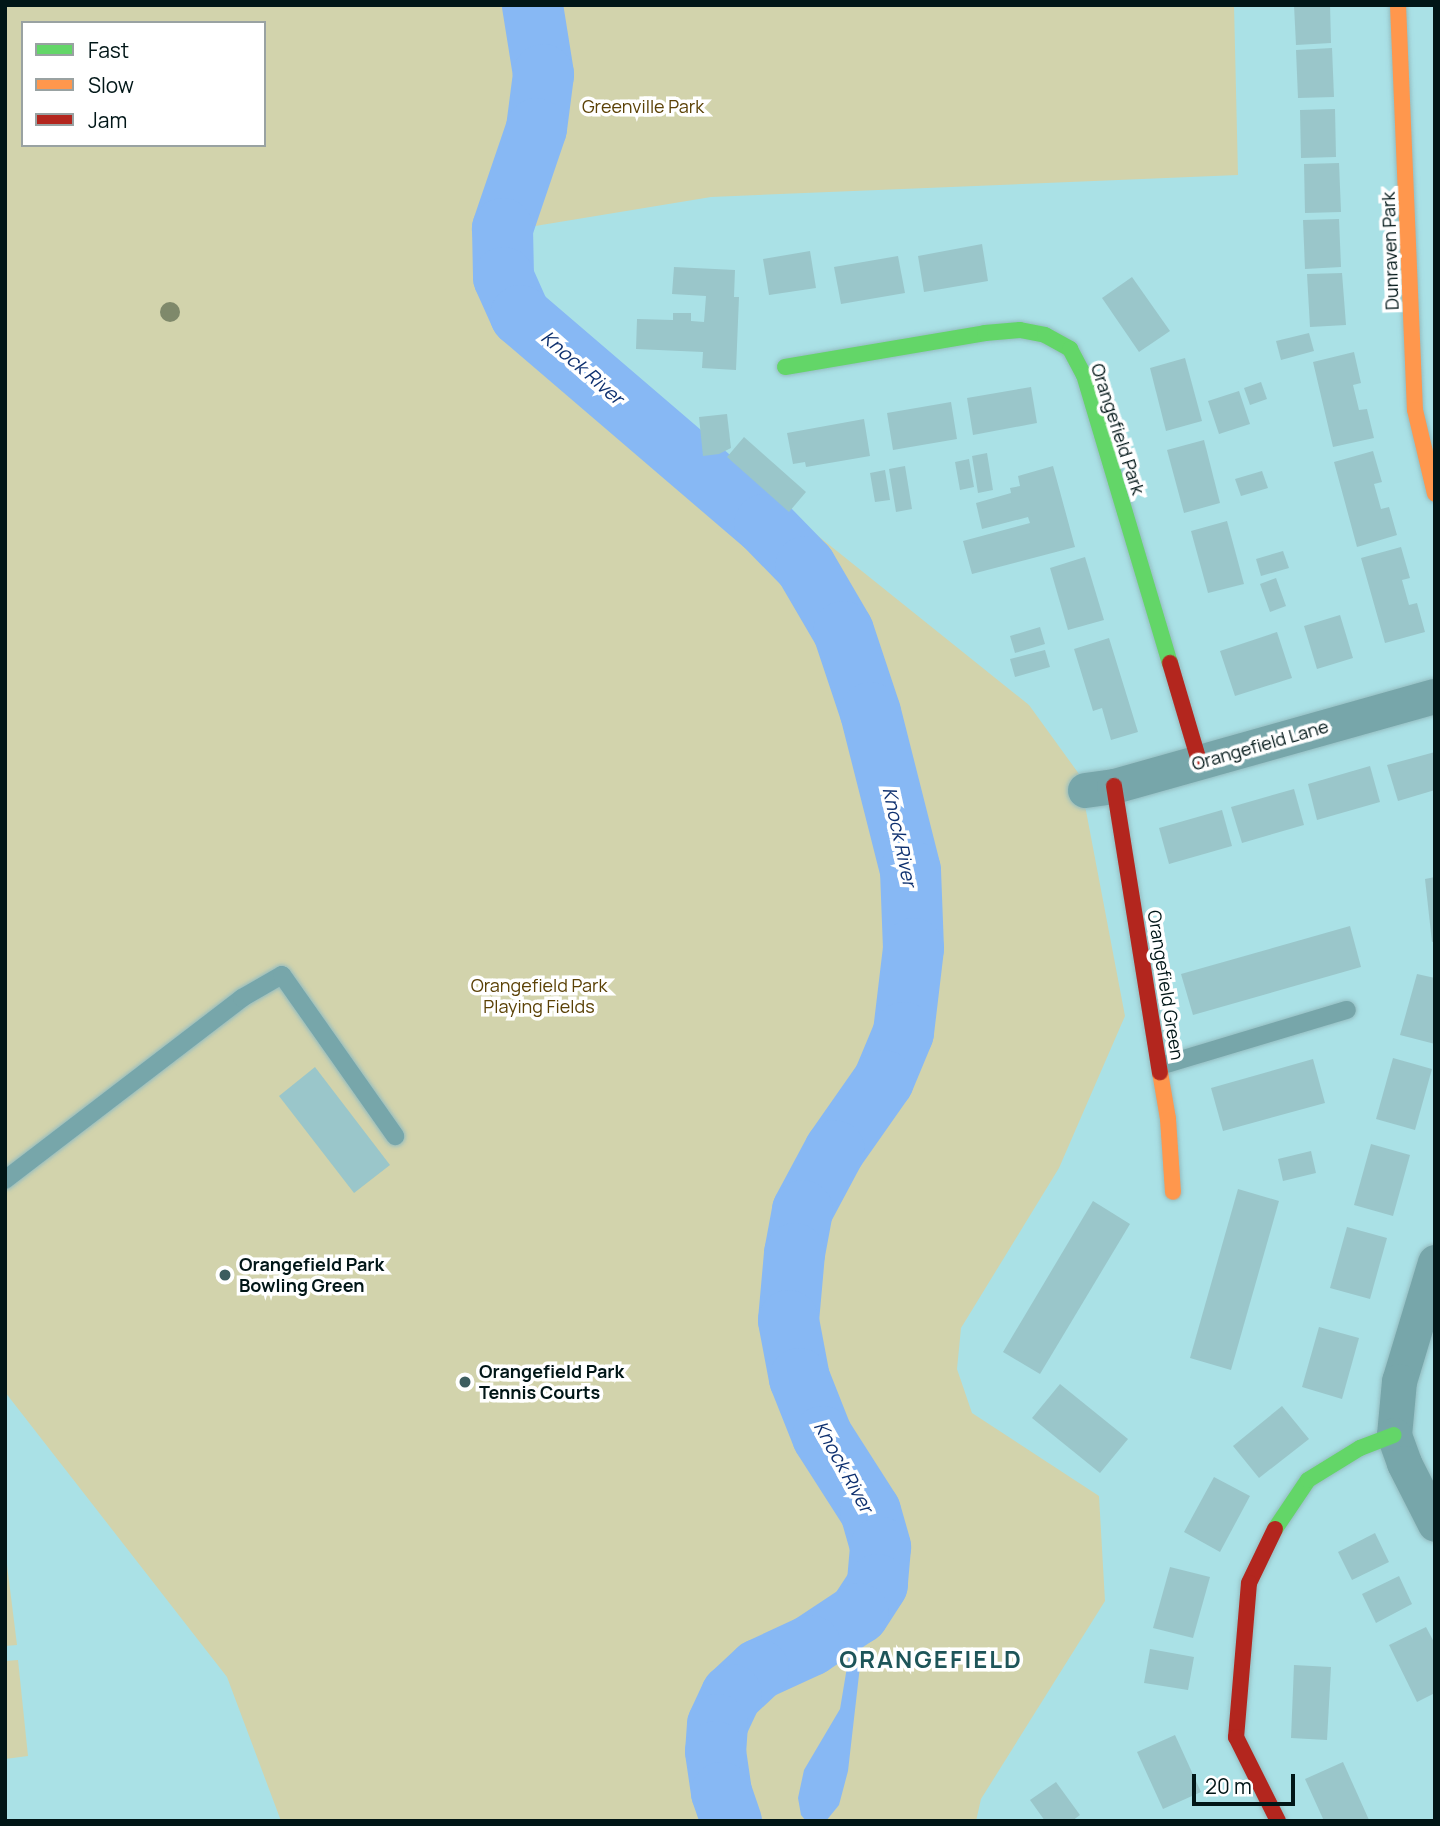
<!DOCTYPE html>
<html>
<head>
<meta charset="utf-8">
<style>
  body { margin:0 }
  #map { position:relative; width:1440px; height:1826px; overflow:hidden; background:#aae1e6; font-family:Manrope,sans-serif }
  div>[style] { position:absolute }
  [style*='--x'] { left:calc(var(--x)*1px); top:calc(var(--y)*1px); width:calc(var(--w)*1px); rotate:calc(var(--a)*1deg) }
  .green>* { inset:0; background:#d2d3ac }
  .water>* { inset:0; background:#87b8f4 }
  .river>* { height:61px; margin:-30.5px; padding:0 30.5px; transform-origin:30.5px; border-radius:30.5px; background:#87b8f4 }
  .building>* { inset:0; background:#9ac6ca }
  .roads { filter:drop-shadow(0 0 2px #94bcc0) drop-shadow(0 0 2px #94bcc0) }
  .lane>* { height:18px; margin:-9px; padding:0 9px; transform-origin:9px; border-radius:9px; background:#77a6aa }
  .street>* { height:35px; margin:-17.5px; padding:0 17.5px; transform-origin:17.5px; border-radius:17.5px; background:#77a6aa }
  .fast>* { height:16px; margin:-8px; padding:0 8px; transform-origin:8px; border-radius:8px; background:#63d668 }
  .slow>* { height:16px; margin:-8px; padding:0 8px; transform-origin:8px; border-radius:8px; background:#ff974d }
  .jam>* { height:16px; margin:-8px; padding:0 8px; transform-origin:8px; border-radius:8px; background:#b3261e }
  .trees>* { width:20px; height:20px; margin:-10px; border-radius:50%; background:#7f896b }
  .dots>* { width:19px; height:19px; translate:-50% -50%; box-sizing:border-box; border:4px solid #fff; border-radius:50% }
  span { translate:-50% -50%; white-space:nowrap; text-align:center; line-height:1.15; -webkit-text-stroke:7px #fff; paint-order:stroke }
  .park-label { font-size:18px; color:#5b4106 }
  .street-label { font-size:18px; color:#011617 }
  .poi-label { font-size:18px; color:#011617; font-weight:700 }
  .left { translate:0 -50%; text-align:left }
  .water-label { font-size:19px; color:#0e306f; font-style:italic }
  .district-label { font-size:24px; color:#1e5559; font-weight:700; letter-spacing:2px }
  .frame { position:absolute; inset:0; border:7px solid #011617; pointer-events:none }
  .legend { position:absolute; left:21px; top:21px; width:245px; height:126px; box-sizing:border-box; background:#fff; border:2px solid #99a2a2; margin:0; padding:9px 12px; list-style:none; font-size:21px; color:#011617 }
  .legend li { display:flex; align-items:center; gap:14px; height:35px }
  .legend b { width:35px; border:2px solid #99a2a2 }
  .scale { position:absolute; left:1192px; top:1774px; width:103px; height:32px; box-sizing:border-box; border:4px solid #011617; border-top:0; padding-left:9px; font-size:21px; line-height:24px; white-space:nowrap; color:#011617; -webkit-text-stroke:5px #fff; paint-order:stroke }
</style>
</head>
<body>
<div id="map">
  <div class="green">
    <div style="clip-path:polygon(evenodd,5px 5px,1234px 5px,1238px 175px,711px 197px,523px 228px,515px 270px,545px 317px,1029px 705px,1079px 774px,1125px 1016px,1059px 1168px,961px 1328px,957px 1369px,972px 1413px,1099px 1496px,1105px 1601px,981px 1799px,976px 1821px,281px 1821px,227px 1677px,5px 1392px,5px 5px,23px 23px,264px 23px,264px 145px,23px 145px,23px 23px)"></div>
    <div style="clip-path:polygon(5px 1549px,17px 1645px,5px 1646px)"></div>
    <div style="clip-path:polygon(18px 1660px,28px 1756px,5px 1759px,5px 1661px)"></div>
  </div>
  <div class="water">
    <div style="clip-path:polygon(864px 1631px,848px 1771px,839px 1805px,826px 1821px,806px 1821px,801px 1815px,798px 1798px,804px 1770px,840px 1709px,851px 1643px)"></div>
  </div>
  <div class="river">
    <div style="--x:532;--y:5;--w:70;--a:80.9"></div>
    <div style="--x:543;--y:74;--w:54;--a:97.4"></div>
    <div style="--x:536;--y:128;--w:106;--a:108.8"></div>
    <div style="--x:502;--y:228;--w:49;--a:88.8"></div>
    <div style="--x:503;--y:277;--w:42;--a:65.9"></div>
    <div style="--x:520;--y:315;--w:321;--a:40.6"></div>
    <div style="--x:764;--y:524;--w:59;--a:45.7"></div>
    <div style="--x:805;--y:566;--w:75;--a:59.7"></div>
    <div style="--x:843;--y:631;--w:85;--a:71.6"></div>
    <div style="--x:870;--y:712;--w:163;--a:75.8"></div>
    <div style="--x:910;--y:870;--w:78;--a:87.8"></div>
    <div style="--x:913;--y:948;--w:85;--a:96.8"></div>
    <div style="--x:903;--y:1032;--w:52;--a:112.6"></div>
    <div style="--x:883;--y:1080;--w:85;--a:125"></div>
    <div style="--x:834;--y:1150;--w:68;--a:118.1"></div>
    <div style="--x:802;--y:1210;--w:44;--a:100.5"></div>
    <div style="--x:794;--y:1253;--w:67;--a:95.1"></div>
    <div style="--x:788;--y:1320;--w:59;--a:79.3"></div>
    <div style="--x:799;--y:1378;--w:62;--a:68.4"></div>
    <div style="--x:822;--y:1436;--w:89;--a:57.4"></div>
    <div style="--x:870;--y:1511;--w:37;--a:74"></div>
    <div style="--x:880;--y:1547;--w:37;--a:95"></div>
    <div style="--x:877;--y:1584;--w:35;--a:123"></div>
    <div style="--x:858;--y:1613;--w:58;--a:146.3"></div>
    <div style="--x:810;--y:1645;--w:57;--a:155.2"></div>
    <div style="--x:758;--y:1669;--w:37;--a:137"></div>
    <div style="--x:731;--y:1694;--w:33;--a:115"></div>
    <div style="--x:717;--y:1724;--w:27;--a:94"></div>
    <div style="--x:715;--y:1751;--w:41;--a:81.7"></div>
    <div style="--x:721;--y:1792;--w:31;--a:71"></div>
  </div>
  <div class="building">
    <div style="clip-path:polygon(1294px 5px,1330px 5px,1331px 43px,1296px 45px)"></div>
    <div style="clip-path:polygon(1332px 48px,1334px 97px,1298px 98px,1296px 50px)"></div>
    <div style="clip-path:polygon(1335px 109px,1336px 157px,1301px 158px,1300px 110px)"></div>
    <div style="clip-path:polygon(1339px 163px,1341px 212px,1305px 213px,1304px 164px)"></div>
    <div style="clip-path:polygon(1339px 219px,1341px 267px,1305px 269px,1303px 220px)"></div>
    <div style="clip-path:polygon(982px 244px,988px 281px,924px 292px,918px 256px)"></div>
    <div style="clip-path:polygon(810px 251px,816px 288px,769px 295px,763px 259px)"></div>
    <div style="clip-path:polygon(898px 256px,905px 293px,841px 304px,834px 267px)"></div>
    <div style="clip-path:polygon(674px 267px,735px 270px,734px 297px,739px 297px,736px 370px,702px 368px,703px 352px,636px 349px,637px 319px,673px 320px,673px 313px,691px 313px,691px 321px,704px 322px,706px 296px,672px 294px)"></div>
    <div style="clip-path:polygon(1342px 273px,1346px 325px,1310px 327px,1307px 274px)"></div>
    <div style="clip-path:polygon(1132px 277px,1170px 331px,1139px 352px,1102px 298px)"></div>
    <div style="clip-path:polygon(1309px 333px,1314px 351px,1281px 360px,1276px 341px)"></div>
    <div style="clip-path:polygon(1354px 352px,1361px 383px,1353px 385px,1359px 410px,1367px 409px,1374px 438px,1333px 447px,1313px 362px)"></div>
    <div style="clip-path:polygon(1185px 358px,1202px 421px,1166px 431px,1150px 368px)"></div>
    <div style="clip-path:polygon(1261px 382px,1267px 399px,1250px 405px,1244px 388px)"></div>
    <div style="clip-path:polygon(1031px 387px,1037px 423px,973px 435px,967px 398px)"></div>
    <div style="clip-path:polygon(1239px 391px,1250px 424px,1219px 434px,1208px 401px)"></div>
    <div style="clip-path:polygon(951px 402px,957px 439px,893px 450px,887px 413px)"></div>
    <div style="clip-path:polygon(727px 414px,731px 448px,719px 454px,703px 456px,699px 417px)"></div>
    <div style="clip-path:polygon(864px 419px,870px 456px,806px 467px,805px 462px,793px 464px,787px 433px)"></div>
    <div style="clip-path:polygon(744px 437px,806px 492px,789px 512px,727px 457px)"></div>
    <div style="clip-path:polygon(1204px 440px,1220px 503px,1184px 513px,1167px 450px)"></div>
    <div style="clip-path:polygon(1373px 451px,1382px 482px,1374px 484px,1381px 509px,1389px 507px,1397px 535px,1357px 547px,1334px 462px)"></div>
    <div style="clip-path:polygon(987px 453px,993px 490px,978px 493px,972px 456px)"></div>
    <div style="clip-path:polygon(969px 459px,974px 487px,960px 490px,955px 462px)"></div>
    <div style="clip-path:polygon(905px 466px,912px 509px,896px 512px,889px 469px)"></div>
    <div style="clip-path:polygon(1053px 466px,1075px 547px,972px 574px,963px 541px,1030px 523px,1028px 517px,982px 529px,976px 503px,1011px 493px,1010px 488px,1020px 486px,1018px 476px)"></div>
    <div style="clip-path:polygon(885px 470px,890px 500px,875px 502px,870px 473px)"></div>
    <div style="clip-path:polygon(1262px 471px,1268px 488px,1241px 496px,1235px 479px)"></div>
    <div style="clip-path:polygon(1227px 521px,1244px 584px,1208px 593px,1191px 531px)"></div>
    <div style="clip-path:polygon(1401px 547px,1410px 578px,1402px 580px,1409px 605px,1417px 603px,1425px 632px,1385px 643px,1361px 558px)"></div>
    <div style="clip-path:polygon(1283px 551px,1289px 568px,1261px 576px,1256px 559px)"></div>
    <div style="clip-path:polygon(1085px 557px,1104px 620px,1068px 630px,1050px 568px)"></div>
    <div style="clip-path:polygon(1276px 578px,1286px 606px,1270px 612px,1260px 584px)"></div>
    <div style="clip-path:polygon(1340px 615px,1353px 658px,1317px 669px,1304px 626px)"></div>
    <div style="clip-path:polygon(1040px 627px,1045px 644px,1015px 653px,1010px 636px)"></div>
    <div style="clip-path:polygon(1277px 632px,1292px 678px,1235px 696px,1220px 651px)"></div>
    <div style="clip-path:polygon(1109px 638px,1138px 732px,1111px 740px,1102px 708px,1093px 711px,1074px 649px)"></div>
    <div style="clip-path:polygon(1045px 650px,1050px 667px,1015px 677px,1010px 659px)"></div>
    <div style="clip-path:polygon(1435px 752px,1435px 790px,1398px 801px,1387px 765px)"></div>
    <div style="clip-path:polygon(1370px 766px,1380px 802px,1317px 820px,1308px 784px)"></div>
    <div style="clip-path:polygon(1294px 789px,1304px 825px,1242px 843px,1231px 807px)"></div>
    <div style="clip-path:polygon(1222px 810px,1232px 846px,1169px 864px,1159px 828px)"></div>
    <div style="clip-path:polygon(1435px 877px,1435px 941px,1432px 942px,1425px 879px)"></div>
    <div style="clip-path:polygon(1350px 926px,1361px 967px,1193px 1015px,1181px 974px)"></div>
    <div style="clip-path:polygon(1417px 974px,1435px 978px,1435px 1044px,1400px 1035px)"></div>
    <div style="clip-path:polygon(1393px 1058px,1432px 1069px,1415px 1130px,1376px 1119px)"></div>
    <div style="clip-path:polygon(1313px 1059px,1325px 1103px,1223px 1131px,1211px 1088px)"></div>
    <div style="clip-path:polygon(315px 1067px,390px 1165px,354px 1193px,279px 1096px)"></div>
    <div style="clip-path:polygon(1371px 1144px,1410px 1155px,1393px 1216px,1354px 1205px)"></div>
    <div style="clip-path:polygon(1311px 1151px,1316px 1173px,1283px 1181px,1278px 1159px)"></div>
    <div style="clip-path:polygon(1238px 1189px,1279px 1201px,1231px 1370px,1190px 1358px)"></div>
    <div style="clip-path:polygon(1093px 1201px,1130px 1224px,1040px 1374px,1003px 1352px)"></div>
    <div style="clip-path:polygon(1347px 1227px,1387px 1238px,1370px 1299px,1330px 1288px)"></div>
    <div style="clip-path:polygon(1319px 1327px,1359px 1338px,1342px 1399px,1302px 1387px)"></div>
    <div style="clip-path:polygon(1060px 1384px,1128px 1439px,1100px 1473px,1032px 1418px)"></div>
    <div style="clip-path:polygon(1282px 1406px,1309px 1439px,1259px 1478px,1233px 1446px)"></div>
    <div style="clip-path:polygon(1214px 1477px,1250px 1496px,1220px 1552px,1184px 1532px)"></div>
    <div style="clip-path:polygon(1375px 1533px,1389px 1562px,1352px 1580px,1338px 1552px)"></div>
    <div style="clip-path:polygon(1170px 1567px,1210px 1577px,1193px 1638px,1153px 1628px)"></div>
    <div style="clip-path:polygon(1399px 1576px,1412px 1604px,1376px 1623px,1362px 1594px)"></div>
    <div style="clip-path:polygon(1426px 1627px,1435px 1644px,1435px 1693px,1417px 1702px,1389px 1645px)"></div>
    <div style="clip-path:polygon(1150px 1649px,1194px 1657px,1188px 1690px,1144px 1683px)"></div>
    <div style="clip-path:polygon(1294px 1665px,1331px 1667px,1327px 1740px,1291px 1738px)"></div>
    <div style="clip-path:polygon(1175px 1735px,1201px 1792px,1163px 1809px,1137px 1752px)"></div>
    <div style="clip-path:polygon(1343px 1762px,1369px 1820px,1366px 1821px,1324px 1821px,1305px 1779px)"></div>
    <div style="clip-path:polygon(1056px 1782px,1080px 1815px,1072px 1821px,1045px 1821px,1030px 1800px)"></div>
  </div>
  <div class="roads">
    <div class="lane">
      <div style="--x:1160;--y:1066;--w:195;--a:-16.7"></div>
      <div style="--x:5;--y:1180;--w:299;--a:-37.5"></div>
      <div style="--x:242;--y:998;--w:46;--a:-29.9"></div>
      <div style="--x:282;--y:975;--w:197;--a:54.9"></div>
    </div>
    <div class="street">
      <div style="--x:1085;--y:790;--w:29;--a:-8"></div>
      <div style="--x:1114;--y:786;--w:333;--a:-15.7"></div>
      <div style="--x:1435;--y:1262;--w:124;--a:106.8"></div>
      <div style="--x:1399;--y:1381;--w:54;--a:95.3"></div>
      <div style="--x:1394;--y:1435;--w:30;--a:70"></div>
      <div style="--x:1404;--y:1463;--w:68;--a:63.1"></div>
    </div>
    <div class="fast">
      <div style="--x:785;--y:367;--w:203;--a:-9.6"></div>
      <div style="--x:985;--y:333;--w:35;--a:-5"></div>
      <div style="--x:1020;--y:330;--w:25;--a:11"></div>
      <div style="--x:1045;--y:335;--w:29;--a:29"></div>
      <div style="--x:1070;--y:349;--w:30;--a:62"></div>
      <div style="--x:1084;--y:375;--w:301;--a:73.4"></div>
      <div style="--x:1275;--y:1529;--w:59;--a:-56"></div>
      <div style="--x:1308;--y:1480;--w:61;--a:-31.6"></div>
      <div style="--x:1360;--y:1448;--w:36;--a:-21"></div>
    </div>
    <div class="slow">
      <div style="--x:1398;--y:5;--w:405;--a:87.6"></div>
      <div style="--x:1415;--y:410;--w:86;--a:76.6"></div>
      <div style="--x:1160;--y:1072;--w:48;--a:80.3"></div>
      <div style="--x:1168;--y:1119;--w:73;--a:86.1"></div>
    </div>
    <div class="jam">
      <div style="--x:1170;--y:663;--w:102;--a:73.5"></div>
      <div style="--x:1114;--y:786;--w:290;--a:80.9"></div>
      <div style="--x:1275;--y:1529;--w:60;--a:115.7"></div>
      <div style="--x:1249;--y:1583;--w:155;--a:94.8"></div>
      <div style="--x:1236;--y:1737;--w:94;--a:63.4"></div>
    </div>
  </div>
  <div class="trees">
    <div style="left:170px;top:312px"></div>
  </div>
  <div class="dots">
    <div style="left:225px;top:1275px;background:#3c5d5f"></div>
    <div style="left:465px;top:1382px;background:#3c5d5f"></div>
  </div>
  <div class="park-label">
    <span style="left:643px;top:106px">Greenville Park</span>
    <span style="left:539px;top:996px">Orangefield Park<br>Playing Fields</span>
  </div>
  <div class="street-label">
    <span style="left:1390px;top:251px;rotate:-92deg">Dunraven Park</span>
    <span style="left:1118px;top:429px;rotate:72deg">Orangefield Park</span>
    <span style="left:1260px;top:745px;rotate:-16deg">Orangefield Lane</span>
    <span style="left:1166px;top:985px;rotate:81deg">Orangefield Green</span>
  </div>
  <div class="poi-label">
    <span class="left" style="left:239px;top:1275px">Orangefield Park<br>Bowling Green</span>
    <span class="left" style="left:479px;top:1382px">Orangefield Park<br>Tennis Courts</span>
  </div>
  <div class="water-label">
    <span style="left:582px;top:368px;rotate:41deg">Knock River</span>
    <span style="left:899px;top:837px;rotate:78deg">Knock River</span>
    <span style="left:843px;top:1467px;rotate:61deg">Knock River</span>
  </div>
  <div class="district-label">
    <span style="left:931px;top:1659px">ORANGEFIELD</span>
  </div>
  <div class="frame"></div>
  <ul class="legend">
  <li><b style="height:9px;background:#63d668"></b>Fast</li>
  <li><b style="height:9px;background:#ff974d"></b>Slow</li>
  <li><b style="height:9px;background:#b3261e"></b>Jam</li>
  </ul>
  <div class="scale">20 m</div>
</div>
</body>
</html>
